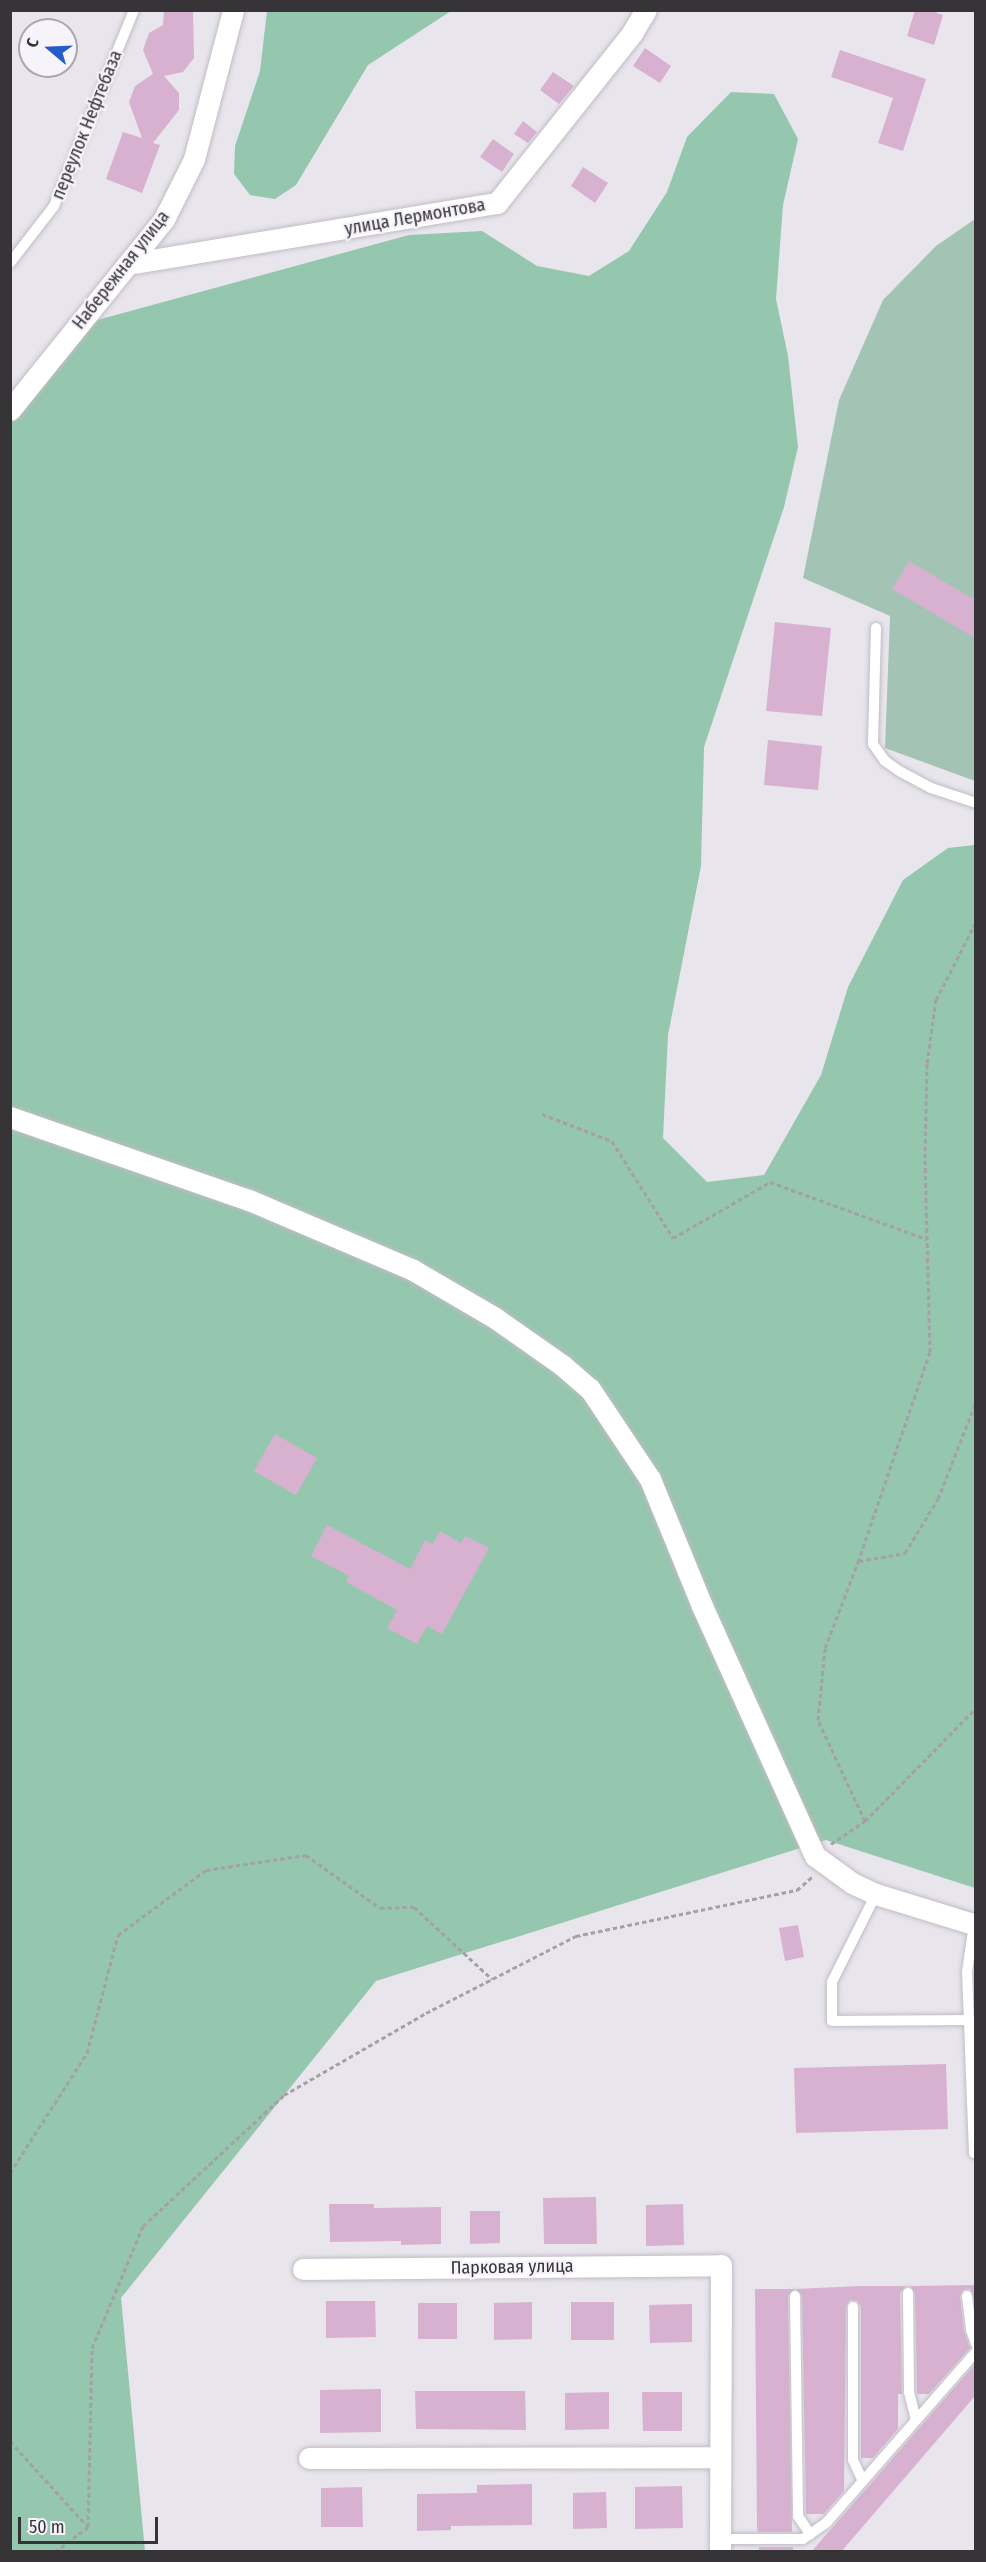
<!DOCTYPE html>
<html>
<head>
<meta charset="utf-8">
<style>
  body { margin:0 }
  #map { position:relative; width:986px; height:2562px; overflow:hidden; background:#e9e5ed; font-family:"Fira Sans Condensed",sans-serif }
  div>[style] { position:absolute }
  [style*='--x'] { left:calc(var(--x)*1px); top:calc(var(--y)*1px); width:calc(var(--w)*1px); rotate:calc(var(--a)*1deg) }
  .green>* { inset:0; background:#a3c4b4 }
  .forest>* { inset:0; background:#95c6ae }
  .building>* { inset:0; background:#d8b1d1 }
  .path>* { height:3px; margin-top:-1.5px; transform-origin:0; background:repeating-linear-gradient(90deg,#a3a0a6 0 4.5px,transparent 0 7.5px) }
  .roads { filter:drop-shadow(0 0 2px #c0bdc4) drop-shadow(0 0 2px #c0bdc4) }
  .service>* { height:10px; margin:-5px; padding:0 5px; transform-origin:5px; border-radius:5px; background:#fff }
  .minor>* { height:21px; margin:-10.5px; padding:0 10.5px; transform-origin:10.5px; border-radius:10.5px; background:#fff }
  span { translate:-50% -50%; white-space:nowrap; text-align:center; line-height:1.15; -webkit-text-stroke:4.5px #f6f3fa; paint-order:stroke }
  .street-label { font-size:18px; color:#363437 }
  .frame { position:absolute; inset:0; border:12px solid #363437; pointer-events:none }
  .north { position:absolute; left:18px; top:18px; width:60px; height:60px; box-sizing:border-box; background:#f6f3fa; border:2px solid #a9a7ac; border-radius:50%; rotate:289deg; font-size:16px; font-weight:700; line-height:24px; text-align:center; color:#363437 }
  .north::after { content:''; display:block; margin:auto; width:21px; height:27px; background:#265cca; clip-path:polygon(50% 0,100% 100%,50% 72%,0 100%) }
  .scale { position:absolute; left:18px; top:2517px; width:140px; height:27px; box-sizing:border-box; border:3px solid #363437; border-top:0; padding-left:8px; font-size:18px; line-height:21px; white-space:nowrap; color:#363437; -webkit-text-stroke:4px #f6f3fa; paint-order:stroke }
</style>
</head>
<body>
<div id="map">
  <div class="green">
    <div style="clip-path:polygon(975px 219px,975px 781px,885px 748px,890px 616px,803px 578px,839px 400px,883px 300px,936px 246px)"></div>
  </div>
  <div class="forest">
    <div style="clip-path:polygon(267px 11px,451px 11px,368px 65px,296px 185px,275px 199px,250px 195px,234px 174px,235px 146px,260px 71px)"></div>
    <div style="clip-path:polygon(731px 92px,774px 94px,798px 139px,783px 205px,776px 299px,788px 356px,798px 447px,784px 507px,704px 747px,701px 866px,668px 1035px,663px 1138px,707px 1182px,764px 1175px,821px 1075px,848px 987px,903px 880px,948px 848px,975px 845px,975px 1888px,826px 1840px,376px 1981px,121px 2298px,145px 2551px,11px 2552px,11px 420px,79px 325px,409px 235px,482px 231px,537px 266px,589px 276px,629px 251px,667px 192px,687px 137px)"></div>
  </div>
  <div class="building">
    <div style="clip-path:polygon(164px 10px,193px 10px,194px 58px,183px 72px,164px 76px,179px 93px,179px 110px,153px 143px,160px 145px,142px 193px,106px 179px,123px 132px,142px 138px,129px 102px,135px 86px,153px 74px,143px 50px,149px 33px,163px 25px)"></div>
    <div style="clip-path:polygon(915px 10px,929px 10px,943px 15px,934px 45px,907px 36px)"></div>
    <div style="clip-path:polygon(645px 48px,671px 66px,660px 83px,633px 66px)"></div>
    <div style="clip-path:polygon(840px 50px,926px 79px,903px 151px,878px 143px,893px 98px,831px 77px)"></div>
    <div style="clip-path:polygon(553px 72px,574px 86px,559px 104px,540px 90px)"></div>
    <div style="clip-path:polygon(523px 121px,537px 132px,528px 143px,514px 134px)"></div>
    <div style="clip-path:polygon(493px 139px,514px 154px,502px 172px,480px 157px)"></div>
    <div style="clip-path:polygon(583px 167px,608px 183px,595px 203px,571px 186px)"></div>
    <div style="clip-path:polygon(909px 561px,975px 600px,975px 638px,892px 589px)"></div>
    <div style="clip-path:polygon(775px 622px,831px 628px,822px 716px,766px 711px)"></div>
    <div style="clip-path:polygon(768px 740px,822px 746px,818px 790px,764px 785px)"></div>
    <div style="clip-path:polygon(275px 1434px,317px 1458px,296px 1495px,254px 1471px)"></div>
    <div style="clip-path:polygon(327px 1525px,410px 1569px,425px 1540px,433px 1544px,440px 1531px,461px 1543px,465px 1536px,489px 1548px,442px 1634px,427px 1626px,417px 1644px,387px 1628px,397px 1610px,346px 1582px,349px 1576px,311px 1556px)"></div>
    <div style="clip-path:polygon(798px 1925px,804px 1957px,785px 1961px,779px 1928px)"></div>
    <div style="clip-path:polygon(946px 2064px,948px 2129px,796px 2133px,794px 2068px)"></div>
    <div style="clip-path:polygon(596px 2197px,597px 2244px,544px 2244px,543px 2198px)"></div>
    <div style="clip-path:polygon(329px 2204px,374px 2204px,374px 2208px,441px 2207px,441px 2244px,401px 2245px,401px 2241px,330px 2242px)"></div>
    <div style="clip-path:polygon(683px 2204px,684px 2245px,646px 2246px,646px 2205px)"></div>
    <div style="clip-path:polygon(470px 2211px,500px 2211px,500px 2243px,470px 2244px)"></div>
    <div style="clip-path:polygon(975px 2285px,975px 2304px,970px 2289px,963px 2290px,960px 2296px,964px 2331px,970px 2348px,929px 2394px,917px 2394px,915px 2293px,910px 2286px)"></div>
    <div style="clip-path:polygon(860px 2286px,906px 2286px,900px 2293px,902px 2394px,898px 2394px,898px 2429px,873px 2458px,861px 2458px,861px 2307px,857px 2301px,850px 2300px,846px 2307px,844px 2491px,824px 2514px,806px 2514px,802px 2296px,796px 2289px)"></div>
    <div style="clip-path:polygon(755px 2289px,794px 2289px,788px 2296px,792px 2532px,758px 2532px,757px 2527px)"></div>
    <div style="clip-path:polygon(326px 2301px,375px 2301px,376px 2337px,326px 2338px)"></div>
    <div style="clip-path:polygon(532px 2302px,532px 2339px,494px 2340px,494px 2303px)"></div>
    <div style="clip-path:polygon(571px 2302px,614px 2302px,614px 2340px,571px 2340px)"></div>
    <div style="clip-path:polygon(418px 2303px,457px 2303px,457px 2339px,418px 2339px)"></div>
    <div style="clip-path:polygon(692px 2304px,692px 2342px,650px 2343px,649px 2305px)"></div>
    <div style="clip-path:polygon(975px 2364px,975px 2396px,841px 2552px,811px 2552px)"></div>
    <div style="clip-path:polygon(381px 2389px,381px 2432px,320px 2433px,320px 2390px)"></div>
    <div style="clip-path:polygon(415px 2391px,525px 2391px,526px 2430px,416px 2429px)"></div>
    <div style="clip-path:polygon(609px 2392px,609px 2429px,565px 2430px,565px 2393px)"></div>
    <div style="clip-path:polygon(642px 2392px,682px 2392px,682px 2431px,643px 2431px)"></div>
    <div style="clip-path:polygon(532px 2484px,532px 2525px,451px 2526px,451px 2530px,417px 2531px,417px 2494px,477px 2493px,477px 2485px)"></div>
    <div style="clip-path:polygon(682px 2486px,683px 2528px,635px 2529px,635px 2487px)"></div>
    <div style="clip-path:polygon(362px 2487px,363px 2527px,321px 2527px,321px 2488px)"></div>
    <div style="clip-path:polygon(606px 2492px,607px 2528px,573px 2529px,573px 2493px)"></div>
    <div style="clip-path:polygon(759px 2547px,793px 2547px,793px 2552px,759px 2552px)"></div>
  </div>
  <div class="path">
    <div style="--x:542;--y:1114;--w:75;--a:21.1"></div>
    <div style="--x:612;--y:1141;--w:115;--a:57.8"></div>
    <div style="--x:673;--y:1238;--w:112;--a:-30"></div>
    <div style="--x:770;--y:1182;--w:167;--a:20"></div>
    <div style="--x:859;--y:1561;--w:47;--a:-9.9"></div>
    <div style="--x:905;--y:1553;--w:63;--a:-58.6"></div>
    <div style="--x:938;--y:1499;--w:104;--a:-68.6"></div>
    <div style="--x:865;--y:1821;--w:158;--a:-45.5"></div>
    <div style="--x:831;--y:1844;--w:41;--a:-34.1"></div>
    <div style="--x:865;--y:1821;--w:111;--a:-115"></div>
    <div style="--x:818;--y:1720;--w:72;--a:-84.4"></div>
    <div style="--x:825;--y:1648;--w:92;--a:-69"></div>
    <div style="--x:858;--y:1562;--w:222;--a:-71.1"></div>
    <div style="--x:930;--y:1352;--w:194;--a:-91.5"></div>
    <div style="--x:925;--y:1158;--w:95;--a:-88.8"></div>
    <div style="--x:927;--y:1063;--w:64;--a:-81.9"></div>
    <div style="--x:936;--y:1000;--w:88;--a:-62.9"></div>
    <div style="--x:10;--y:2173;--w:143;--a:-57.3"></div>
    <div style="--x:87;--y:2053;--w:122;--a:-75.3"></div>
    <div style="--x:118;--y:1935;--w:109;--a:-36.5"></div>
    <div style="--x:206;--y:1870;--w:101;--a:-8.5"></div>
    <div style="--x:306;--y:1855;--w:91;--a:35.6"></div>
    <div style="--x:380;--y:1908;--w:34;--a:-2"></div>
    <div style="--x:414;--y:1907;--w:106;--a:42.7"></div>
    <div style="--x:10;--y:2441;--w:116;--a:47.8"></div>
    <div style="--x:55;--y:2552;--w:41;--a:-37.1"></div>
    <div style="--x:88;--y:2527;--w:179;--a:-88.7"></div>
    <div style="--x:92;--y:2348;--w:132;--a:-67.3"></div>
    <div style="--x:143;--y:2226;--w:192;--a:-42.9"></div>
    <div style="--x:284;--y:2095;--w:164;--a:-30"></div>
    <div style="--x:426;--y:2013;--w:169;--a:-27.2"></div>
    <div style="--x:576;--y:1936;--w:226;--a:-11.8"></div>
    <div style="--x:797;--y:1890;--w:20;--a:-41"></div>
  </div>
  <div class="roads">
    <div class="service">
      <div style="--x:10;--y:263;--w:72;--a:-52.3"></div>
      <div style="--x:54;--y:206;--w:212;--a:-67.8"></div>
      <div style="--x:876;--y:628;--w:116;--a:91.5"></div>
      <div style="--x:873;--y:744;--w:21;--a:55"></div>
      <div style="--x:885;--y:761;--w:19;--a:35"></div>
      <div style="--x:901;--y:772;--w:34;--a:28"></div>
      <div style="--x:931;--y:788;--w:47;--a:18.4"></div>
      <div style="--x:876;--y:1894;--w:98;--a:116.6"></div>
      <div style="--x:832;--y:1982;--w:39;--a:90"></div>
      <div style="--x:832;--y:2021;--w:137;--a:-0.4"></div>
      <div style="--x:974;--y:2153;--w:181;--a:-92.2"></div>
      <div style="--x:967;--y:1972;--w:49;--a:-81.7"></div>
      <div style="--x:908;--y:2293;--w:99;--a:89.4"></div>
      <div style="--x:909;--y:2392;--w:29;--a:76"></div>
      <div style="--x:795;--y:2296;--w:220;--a:89.2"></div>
      <div style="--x:798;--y:2516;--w:22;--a:56"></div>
      <div style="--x:967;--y:2296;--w:34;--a:83"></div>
      <div style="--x:971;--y:2330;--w:15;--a:70"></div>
      <div style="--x:853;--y:2307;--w:153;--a:90"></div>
      <div style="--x:853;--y:2460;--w:23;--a:65"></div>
      <div style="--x:720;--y:2539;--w:83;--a:0"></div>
      <div style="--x:803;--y:2539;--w:29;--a:-35"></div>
      <div style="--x:827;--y:2522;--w:226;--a:-48.8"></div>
    </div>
    <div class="minor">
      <div style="--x:128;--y:264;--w:374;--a:-9.4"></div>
      <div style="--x:497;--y:203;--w:217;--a:-51.5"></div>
      <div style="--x:632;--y:33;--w:27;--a:-59"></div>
      <div style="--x:10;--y:410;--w:245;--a:-51.1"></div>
      <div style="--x:164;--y:219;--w:67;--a:-63.4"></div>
      <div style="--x:194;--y:159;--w:154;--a:-75.3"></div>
      <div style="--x:10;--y:1117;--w:253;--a:19.2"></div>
      <div style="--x:249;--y:1200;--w:178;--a:23.1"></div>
      <div style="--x:413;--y:1270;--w:95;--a:30.3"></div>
      <div style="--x:495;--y:1318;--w:82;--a:35"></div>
      <div style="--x:562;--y:1365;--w:37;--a:41"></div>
      <div style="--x:590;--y:1389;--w:108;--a:56.3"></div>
      <div style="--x:650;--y:1479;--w:137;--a:67.7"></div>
      <div style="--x:702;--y:1606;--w:274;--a:65.7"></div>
      <div style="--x:815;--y:1856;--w:46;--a:36.1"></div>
      <div style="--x:852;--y:1883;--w:26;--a:25"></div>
      <div style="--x:876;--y:1894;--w:105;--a:17.2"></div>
      <div style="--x:303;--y:2269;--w:418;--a:-0.5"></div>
      <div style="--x:721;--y:2265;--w:287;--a:90.2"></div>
      <div style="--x:309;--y:2458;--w:411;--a:-0.1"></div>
    </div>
  </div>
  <div class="street-label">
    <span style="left:87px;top:125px;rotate:-68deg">переулок Нефтебаза</span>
    <span style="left:415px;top:217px;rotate:-10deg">улица Лермонтова</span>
    <span style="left:121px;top:270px;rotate:-52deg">Набережная улица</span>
    <span style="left:512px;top:2267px;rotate:-1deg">Парковая улица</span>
  </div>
  <div class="frame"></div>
  <div class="north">С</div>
  <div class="scale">50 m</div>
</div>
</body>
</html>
